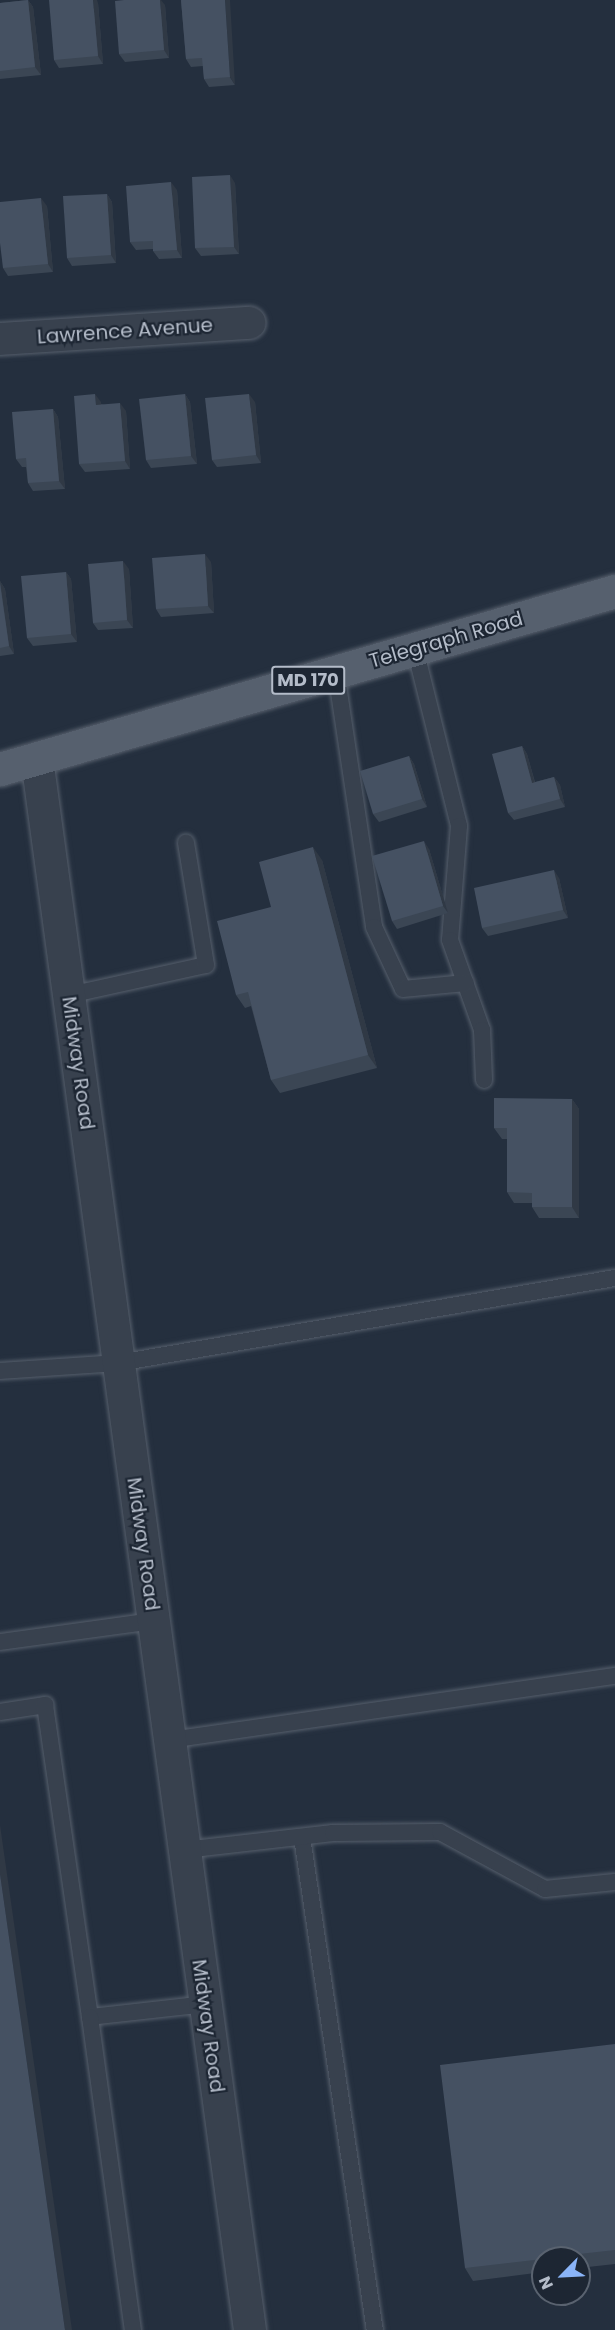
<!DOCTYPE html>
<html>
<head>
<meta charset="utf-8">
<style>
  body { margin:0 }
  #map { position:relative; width:615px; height:2330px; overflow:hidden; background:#242f3e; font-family:Poppins,sans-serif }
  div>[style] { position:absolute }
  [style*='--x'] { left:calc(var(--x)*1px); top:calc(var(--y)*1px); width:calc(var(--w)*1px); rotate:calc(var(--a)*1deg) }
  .roads { filter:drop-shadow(0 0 2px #565f6c) drop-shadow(0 0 2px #565f6c) }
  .service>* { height:16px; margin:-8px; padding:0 8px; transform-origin:8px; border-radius:8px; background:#38414e }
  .minor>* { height:32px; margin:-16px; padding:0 16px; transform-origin:16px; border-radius:16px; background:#38414e }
  .primary>* { height:33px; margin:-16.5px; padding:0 16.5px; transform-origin:16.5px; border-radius:16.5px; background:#56606e }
  .wall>* { inset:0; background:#3b4654 }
  .shaded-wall>* { inset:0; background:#303945 }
  .building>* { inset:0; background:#455162 }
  span { translate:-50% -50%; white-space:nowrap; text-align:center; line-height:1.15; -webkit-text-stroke:4.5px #1d2633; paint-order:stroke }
  .shield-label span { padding:2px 4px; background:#1d2633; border:2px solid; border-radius:4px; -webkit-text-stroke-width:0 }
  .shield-label { font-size:18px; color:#b4bcc9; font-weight:700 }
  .street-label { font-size:20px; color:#b4bcc9 }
  .north { position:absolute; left:531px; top:2246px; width:60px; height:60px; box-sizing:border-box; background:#1d2633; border:2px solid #59626f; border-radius:50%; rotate:246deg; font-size:16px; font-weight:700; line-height:24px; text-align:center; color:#b4bcc9 }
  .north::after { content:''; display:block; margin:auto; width:21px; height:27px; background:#8ab4f8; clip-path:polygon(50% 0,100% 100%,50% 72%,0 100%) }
</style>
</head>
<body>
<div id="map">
  <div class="roads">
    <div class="service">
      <div style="--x:415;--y:649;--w:182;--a:76"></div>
      <div style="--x:459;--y:826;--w:114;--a:94.5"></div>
      <div style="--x:450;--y:940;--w:96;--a:70.4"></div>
      <div style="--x:482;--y:1030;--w:50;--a:87.7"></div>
      <div style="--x:336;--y:672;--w:258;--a:81.5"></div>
      <div style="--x:374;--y:927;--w:68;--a:64.9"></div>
      <div style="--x:403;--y:989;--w:63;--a:-5.4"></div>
      <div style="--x:69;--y:995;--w:140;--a:-12.4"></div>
      <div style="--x:206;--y:965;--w:124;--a:-99.3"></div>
      <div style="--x:0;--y:1371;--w:118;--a:-3.9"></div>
      <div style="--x:118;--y:1363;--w:504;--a:-9.71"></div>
      <div style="--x:0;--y:1642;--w:154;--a:-7.8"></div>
      <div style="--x:0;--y:1712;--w:46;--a:-8.8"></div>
      <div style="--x:45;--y:1705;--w:315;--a:81.8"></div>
      <div style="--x:90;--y:2017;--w:116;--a:-6.4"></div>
      <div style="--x:170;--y:1740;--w:450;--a:-8.2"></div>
      <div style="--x:302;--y:1837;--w:498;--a:81.6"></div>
      <div style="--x:184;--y:1850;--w:150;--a:-6.5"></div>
      <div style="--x:333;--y:1833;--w:107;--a:-0.5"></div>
      <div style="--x:440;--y:1832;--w:119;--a:28.5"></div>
      <div style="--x:545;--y:1889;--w:70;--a:-5.7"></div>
      <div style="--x:90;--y:2017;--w:316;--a:82.2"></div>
    </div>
    <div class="minor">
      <div style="--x:0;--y:339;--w:250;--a:-3.7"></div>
      <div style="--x:37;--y:759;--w:1585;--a:82.28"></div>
    </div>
    <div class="primary">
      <div style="--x:0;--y:769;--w:640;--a:-16.14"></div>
    </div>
  </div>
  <div class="wall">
    <div style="clip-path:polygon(28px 0,33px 7px,41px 75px,0 79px,0 3px)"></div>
    <div style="clip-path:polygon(181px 0,235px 85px,209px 87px,204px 79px,203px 66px,191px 67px,186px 59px)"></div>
    <div style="clip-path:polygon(98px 3px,103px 64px,59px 68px,54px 60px)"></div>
    <div style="clip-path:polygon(165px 5px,169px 58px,125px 62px,119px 54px)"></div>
    <div style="clip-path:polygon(235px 183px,239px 254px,201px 256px,195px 248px)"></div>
    <div style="clip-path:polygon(177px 190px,182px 258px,159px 259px,153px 251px,153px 249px,136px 250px,130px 242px)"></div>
    <div style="clip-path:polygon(107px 194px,112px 202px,116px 263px,72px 266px,67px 258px)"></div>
    <div style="clip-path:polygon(47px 206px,53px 272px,8px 276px,3px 268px)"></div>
    <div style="clip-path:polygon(185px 394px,190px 402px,197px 464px,151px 468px,146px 460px)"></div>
    <div style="clip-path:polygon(101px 402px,101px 404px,126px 411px,130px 469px,85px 472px,79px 464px)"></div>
    <div style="clip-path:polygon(255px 402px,261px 463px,217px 467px,212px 460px)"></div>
    <div style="clip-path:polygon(53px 409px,58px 417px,65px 489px,33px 491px,28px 483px,26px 467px,22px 467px,16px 459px)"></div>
    <div style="clip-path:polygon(211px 562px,214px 613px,161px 617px,156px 609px)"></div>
    <div style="clip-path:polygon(129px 569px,133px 628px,98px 630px,93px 623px)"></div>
    <div style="clip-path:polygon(66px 572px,71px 579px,77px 642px,33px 646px,27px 638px)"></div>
    <div style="clip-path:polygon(0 581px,5px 589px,14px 654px,0 656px)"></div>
    <div style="clip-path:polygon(522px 746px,527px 754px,535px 782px,554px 777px,560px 785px,565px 807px,514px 820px,508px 813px)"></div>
    <div style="clip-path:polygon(409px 756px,414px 764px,427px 807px,379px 822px,373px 814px)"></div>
    <div style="clip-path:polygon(429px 849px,448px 913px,397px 929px,392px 921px)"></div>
    <div style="clip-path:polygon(322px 860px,377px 1068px,280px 1093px,271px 1080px,251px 1006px,245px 1008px,236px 995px,271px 907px)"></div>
    <div style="clip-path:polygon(559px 878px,568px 918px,488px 936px,482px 928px)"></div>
    <div style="clip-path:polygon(572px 1099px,579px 1109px,579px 1218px,539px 1218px,532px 1207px,532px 1203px,514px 1203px,507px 1192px,507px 1139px,502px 1139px,494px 1128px)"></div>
    <div style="clip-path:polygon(615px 2044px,615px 2264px,579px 2268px,579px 2258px,543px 2258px,543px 2272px,473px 2281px,465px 2268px)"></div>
  </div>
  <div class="shaded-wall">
    <div style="clip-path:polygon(28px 0,33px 7px,41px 75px,35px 67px)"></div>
    <div style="clip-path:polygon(93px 0,97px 0,98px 3px,103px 64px,98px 56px)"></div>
    <div style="clip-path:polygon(160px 0,161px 0,165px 5px,169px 58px,164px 50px)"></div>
    <div style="clip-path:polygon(225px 0,230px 0,235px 85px,230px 77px)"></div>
    <div style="clip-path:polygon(230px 175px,235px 183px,239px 254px,234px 247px)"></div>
    <div style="clip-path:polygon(171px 182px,177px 190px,182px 258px,177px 250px)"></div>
    <div style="clip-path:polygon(107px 194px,112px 202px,116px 263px,111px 255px)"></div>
    <div style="clip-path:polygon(41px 198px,47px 206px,53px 272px,48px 264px)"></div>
    <div style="clip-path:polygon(95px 394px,101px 402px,102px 413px,96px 405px)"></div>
    <div style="clip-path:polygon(185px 394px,190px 402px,197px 464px,191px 456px)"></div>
    <div style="clip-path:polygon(249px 394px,255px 402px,261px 463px,256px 455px)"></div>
    <div style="clip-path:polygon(120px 403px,126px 411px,130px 469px,125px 461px)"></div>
    <div style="clip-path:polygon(53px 409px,58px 417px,65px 489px,59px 481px)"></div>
    <div style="clip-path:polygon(205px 554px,211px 562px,214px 613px,208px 606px)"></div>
    <div style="clip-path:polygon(123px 561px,129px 569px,133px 628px,127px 620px)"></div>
    <div style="clip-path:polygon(66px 572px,71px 579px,77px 642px,71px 634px)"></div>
    <div style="clip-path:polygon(0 581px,5px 589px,14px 654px,9px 646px)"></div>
    <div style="clip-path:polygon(522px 746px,527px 754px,537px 791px,532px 783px)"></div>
    <div style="clip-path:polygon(409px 756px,414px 764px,427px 807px,422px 799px)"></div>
    <div style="clip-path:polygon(554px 777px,560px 785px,565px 807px,560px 799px)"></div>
    <div style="clip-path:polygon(424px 841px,429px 849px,448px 913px,443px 906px)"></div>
    <div style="clip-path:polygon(313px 847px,322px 860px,377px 1068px,368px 1055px)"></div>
    <div style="clip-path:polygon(554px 870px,559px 878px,568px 918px,563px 910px)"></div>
    <div style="clip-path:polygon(572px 1099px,579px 1109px,579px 1218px,572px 1207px)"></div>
    <div style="clip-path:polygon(0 1825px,72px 2330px,65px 2330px,0 1874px)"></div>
  </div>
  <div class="building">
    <div style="clip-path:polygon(28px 0,35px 67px,0 71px,0 3px)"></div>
    <div style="clip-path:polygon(49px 0,93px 0,98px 56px,54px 60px)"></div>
    <div style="clip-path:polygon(124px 0,160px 0,164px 50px,119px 54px,115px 1px)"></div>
    <div style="clip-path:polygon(181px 0,225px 0,230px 77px,204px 79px,202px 58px,186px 59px)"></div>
    <div style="clip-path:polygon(230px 175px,234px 247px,195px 248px,192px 177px)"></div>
    <div style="clip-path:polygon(171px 182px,177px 250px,153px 251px,153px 241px,130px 242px,126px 186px)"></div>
    <div style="clip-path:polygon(107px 194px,111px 255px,67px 258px,63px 196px)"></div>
    <div style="clip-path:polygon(41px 198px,48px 264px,3px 268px,0 243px,0 202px)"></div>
    <div style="clip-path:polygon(95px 394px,96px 405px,120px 403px,125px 461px,79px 464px,74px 396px)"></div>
    <div style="clip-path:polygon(185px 394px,191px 456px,146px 460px,139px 399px)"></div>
    <div style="clip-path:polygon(249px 394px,256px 455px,212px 460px,205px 398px)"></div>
    <div style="clip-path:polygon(53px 409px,59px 481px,28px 483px,26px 458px,16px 459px,12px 412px)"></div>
    <div style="clip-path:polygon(205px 554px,208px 606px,156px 609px,152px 558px)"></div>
    <div style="clip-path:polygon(123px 561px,127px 620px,93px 623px,88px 564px)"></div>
    <div style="clip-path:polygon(66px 572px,71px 634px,27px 638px,21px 576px)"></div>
    <div style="clip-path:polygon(0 584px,9px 646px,0 648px)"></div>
    <div style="clip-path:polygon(522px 746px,532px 783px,554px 777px,560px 799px,508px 813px,492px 754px)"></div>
    <div style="clip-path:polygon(409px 756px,422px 799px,373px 814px,360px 771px)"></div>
    <div style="clip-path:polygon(424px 841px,443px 906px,392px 921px,372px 856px)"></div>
    <div style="clip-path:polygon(313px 847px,368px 1055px,271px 1080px,248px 992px,236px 995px,217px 921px,271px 907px,259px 862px)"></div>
    <div style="clip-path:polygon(554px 870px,563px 910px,482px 928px,474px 888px)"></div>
    <div style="clip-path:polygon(494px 1098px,572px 1099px,572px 1207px,532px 1207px,532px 1193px,507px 1192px,507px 1128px,494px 1128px)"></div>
    <div style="clip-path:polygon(0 1874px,65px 2330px,0 2330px)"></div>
    <div style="clip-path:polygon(615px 2044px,615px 2250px,543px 2258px,543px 2259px,465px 2268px,440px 2065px)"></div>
  </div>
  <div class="shield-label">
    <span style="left:308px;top:680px">MD 170</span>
  </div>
  <div class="street-label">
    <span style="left:125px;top:331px;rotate:-4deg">Lawrence Avenue</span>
    <span style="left:446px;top:640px;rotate:-16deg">Telegraph Road</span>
    <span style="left:78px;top:1063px;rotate:82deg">Midway Road</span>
    <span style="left:143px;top:1544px;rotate:82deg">Midway Road</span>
    <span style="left:208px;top:2026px;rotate:82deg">Midway Road</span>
  </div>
  <div class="north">N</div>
</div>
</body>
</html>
